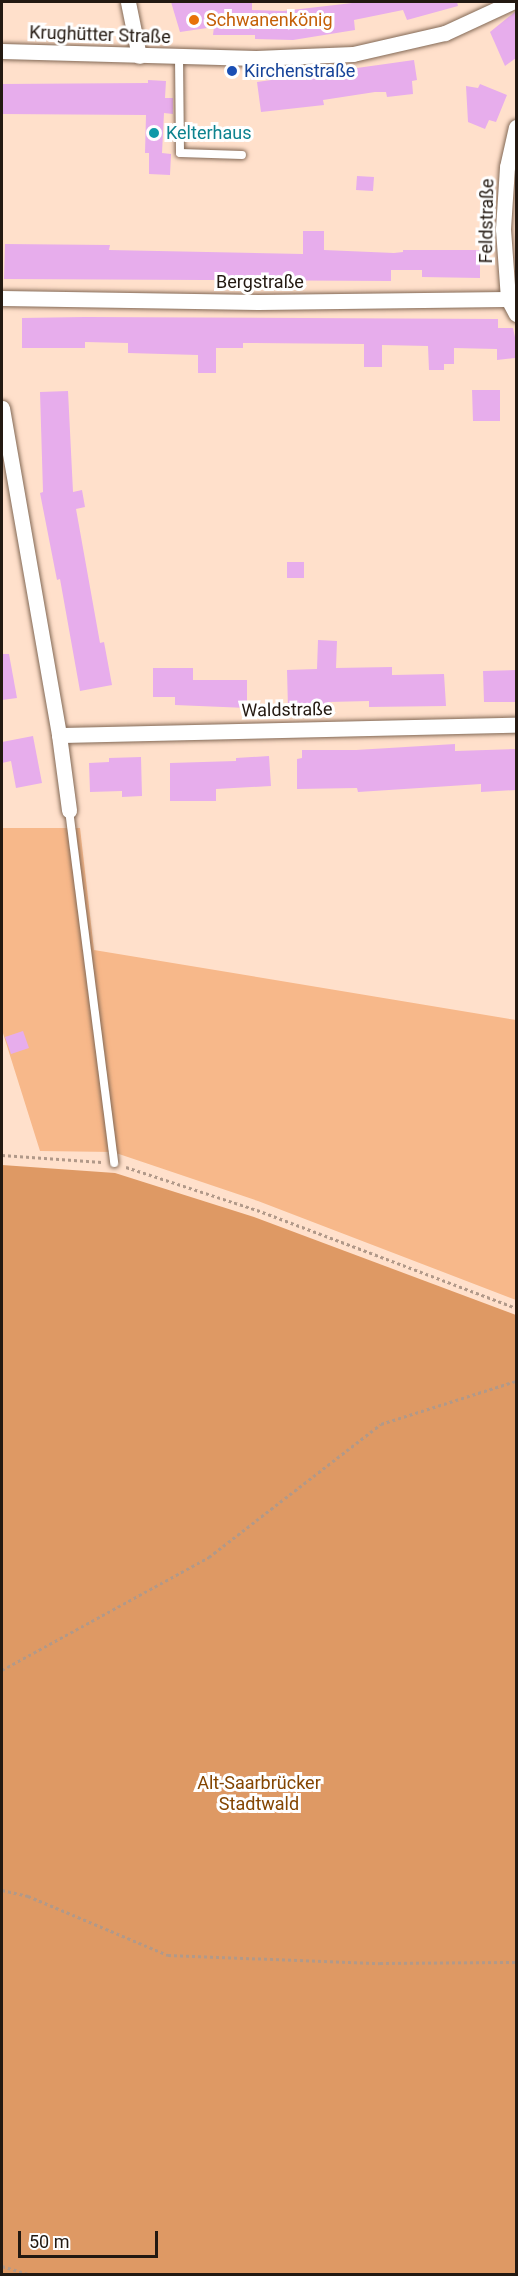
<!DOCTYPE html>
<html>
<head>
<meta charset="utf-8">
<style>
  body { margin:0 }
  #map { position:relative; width:518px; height:2276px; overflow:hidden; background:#ffe0cb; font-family:Roboto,sans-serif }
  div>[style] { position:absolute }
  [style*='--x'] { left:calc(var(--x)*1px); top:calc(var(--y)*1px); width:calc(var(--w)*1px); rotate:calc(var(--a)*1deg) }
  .green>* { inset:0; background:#f7b88a }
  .forest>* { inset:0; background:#de9964 }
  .building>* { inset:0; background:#e7adec }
  .path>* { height:3px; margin-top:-1.5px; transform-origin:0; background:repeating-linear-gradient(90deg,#b19989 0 3px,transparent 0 6px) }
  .roads { filter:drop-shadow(0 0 2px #826855) drop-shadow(0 0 2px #826855) }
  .lane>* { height:8px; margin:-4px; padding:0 4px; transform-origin:4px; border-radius:4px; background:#fff }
  .street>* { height:15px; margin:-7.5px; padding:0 7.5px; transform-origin:7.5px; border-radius:7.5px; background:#fff }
  .dots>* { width:16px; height:16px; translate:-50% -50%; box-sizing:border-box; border:3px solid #fff; border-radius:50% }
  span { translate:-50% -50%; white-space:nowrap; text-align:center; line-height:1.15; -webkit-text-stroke:6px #fff; paint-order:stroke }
  .food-label { font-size:18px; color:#c56008 }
  .left { translate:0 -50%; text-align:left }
  .street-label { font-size:18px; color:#231911 }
  .transit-label { font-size:18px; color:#164399 }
  .culture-label { font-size:18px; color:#0d838f }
  .park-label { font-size:18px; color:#844501 }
  .frame { position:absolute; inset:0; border:3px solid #231911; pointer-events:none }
  .scale { position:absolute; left:18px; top:2231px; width:140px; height:27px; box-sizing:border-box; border:3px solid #231911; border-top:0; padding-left:8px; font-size:18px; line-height:21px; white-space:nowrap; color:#231911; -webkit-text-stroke:4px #fff; paint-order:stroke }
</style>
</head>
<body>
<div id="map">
  <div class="green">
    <div style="clip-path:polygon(2px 828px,80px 828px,94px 950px,516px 1020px,516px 1300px,258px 1201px,113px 1152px,40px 1151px,2px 1030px)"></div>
  </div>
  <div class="forest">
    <div style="clip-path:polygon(2px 1165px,115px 1173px,254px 1217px,516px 1315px,516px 2274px,2px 2274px)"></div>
  </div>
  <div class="building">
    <div style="clip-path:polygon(171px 2px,252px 2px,252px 10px,283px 11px,361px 2px,457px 2px,458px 6px,407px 20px,403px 10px,354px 20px,355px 30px,293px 40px,255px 39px,255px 35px,213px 35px,214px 27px,180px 32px)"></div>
    <div style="clip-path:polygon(516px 11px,516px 58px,505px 66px,490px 32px)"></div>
    <div style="clip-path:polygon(414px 60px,417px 80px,412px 81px,413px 94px,387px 97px,386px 92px,375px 92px,323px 100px,324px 105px,261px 112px,257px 82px)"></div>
    <div style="clip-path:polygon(148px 80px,166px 81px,165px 98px,173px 98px,173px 114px,164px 113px,162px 153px,171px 154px,170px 175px,149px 174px,149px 153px,145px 153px,146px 115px,2px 114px,2px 84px,148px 83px)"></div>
    <div style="clip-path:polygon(480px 84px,507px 95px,496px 122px,489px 120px,485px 129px,468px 122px,466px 86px,478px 88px)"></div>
    <div style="clip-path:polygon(357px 176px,374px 177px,373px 191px,356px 190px)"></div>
    <div style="clip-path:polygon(303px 231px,324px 231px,324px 250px,394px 253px,403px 252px,403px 250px,480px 250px,480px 278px,422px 277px,422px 270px,391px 270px,391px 281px,4px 279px,5px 244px,110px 245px,109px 250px,303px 254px)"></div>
    <div style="clip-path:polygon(85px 317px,498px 319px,498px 328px,513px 328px,516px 342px,515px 358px,497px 360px,497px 349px,454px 348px,454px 364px,444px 364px,444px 370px,429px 370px,428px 346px,382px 345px,382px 367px,364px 367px,364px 344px,243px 343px,243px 348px,216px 348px,216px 373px,198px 373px,198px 355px,128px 353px,128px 343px,85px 342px,85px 348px,22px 348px,22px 318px)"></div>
    <div style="clip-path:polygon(472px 390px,500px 390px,500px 421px,473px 421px)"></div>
    <div style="clip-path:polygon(68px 391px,73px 492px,82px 490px,85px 507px,76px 509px,100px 643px,104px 642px,112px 685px,80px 691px,60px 579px,57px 580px,40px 493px,43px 492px,40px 392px)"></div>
    <div style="clip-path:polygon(287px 562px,304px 562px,304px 578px,287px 578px)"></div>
    <div style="clip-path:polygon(318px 640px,337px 641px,336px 668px,392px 667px,392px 675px,444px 674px,446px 706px,369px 707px,369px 701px,328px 702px,328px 708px,288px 709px,287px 670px,317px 669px)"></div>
    <div style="clip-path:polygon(2px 654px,9px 654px,17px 698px,2px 700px)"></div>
    <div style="clip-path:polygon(153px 668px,193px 668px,193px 680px,247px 680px,247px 708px,175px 705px,175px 697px,153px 697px)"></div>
    <div style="clip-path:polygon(516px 670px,516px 702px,484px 702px,483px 671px)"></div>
    <div style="clip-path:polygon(33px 736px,42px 783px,16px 788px,11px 761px,2px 763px,2px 742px)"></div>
    <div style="clip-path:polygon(455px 744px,455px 751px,516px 749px,516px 790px,481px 792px,481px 784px,358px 792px,357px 788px,297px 789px,297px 759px,302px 758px,302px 750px,356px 750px)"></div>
    <div style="clip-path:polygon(269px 756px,271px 786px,216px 789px,216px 801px,170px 801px,170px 763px,236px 761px,236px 758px)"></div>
    <div style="clip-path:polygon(141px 757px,142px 796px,122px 797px,122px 791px,90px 792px,89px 763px,109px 762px,109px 758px)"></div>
    <div style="clip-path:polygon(23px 1031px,29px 1048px,11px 1054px,5px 1037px)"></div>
  </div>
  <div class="path">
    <div style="--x:2;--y:1155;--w:100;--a:4"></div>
    <div style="--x:126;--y:1167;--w:138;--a:18.2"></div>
    <div style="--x:257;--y:1210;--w:277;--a:20.7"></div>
    <div style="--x:2;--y:1670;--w:236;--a:-28.6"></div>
    <div style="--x:209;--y:1557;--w:217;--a:-37.7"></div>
    <div style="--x:381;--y:1424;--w:142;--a:-17.7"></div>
    <div style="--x:2;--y:1890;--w:27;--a:13"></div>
    <div style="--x:28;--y:1896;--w:152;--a:22.9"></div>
    <div style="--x:168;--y:1955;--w:212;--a:2.2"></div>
    <div style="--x:380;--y:1963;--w:136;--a:-0.4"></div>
    <div style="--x:2;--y:2266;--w:27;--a:17"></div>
  </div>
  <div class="roads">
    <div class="lane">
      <div style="--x:179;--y:57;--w:96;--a:89.4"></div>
      <div style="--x:180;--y:153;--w:62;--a:1.8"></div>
      <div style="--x:69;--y:810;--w:356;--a:82.7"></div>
    </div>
    <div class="street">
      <div style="--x:128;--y:2;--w:55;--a:78.5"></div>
      <div style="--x:2;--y:51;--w:254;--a:1.6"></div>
      <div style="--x:256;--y:58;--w:97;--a:-2.4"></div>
      <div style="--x:353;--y:54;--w:94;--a:-12.9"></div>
      <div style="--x:445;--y:33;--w:74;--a:-24.8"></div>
      <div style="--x:516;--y:127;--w:41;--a:102.7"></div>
      <div style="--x:507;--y:167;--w:62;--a:93.7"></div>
      <div style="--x:503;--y:229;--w:70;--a:85.9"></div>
      <div style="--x:508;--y:299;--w:17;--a:62"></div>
      <div style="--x:2;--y:298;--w:256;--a:0.9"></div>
      <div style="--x:258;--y:302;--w:250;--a:-0.7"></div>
      <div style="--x:508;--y:299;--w:9;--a:27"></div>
      <div style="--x:2;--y:408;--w:332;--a:80.1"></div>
      <div style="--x:59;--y:735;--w:76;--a:82.4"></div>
      <div style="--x:59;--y:735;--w:457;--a:-1.3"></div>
    </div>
  </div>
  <div class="dots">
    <div style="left:194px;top:20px;background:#e8710a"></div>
    <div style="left:232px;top:71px;background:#1a4fb4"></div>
    <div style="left:154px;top:133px;background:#0f9aa8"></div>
  </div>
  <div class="food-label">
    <span class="left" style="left:206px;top:20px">Schwanenkönig</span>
  </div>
  <div class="street-label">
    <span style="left:100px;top:35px;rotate:2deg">Krughütter Straße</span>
    <span style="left:487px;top:221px;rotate:-89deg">Feldstraße</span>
    <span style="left:260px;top:282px">Bergstraße</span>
    <span style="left:287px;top:710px;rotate:-1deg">Waldstraße</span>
  </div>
  <div class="transit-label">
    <span class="left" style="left:244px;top:71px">Kirchenstraße</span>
  </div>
  <div class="culture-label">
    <span class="left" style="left:166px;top:133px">Kelterhaus</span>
  </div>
  <div class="park-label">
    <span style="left:259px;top:1794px">Alt-Saarbrücker<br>Stadtwald</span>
  </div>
  <div class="frame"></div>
  <div class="scale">50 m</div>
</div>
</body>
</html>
